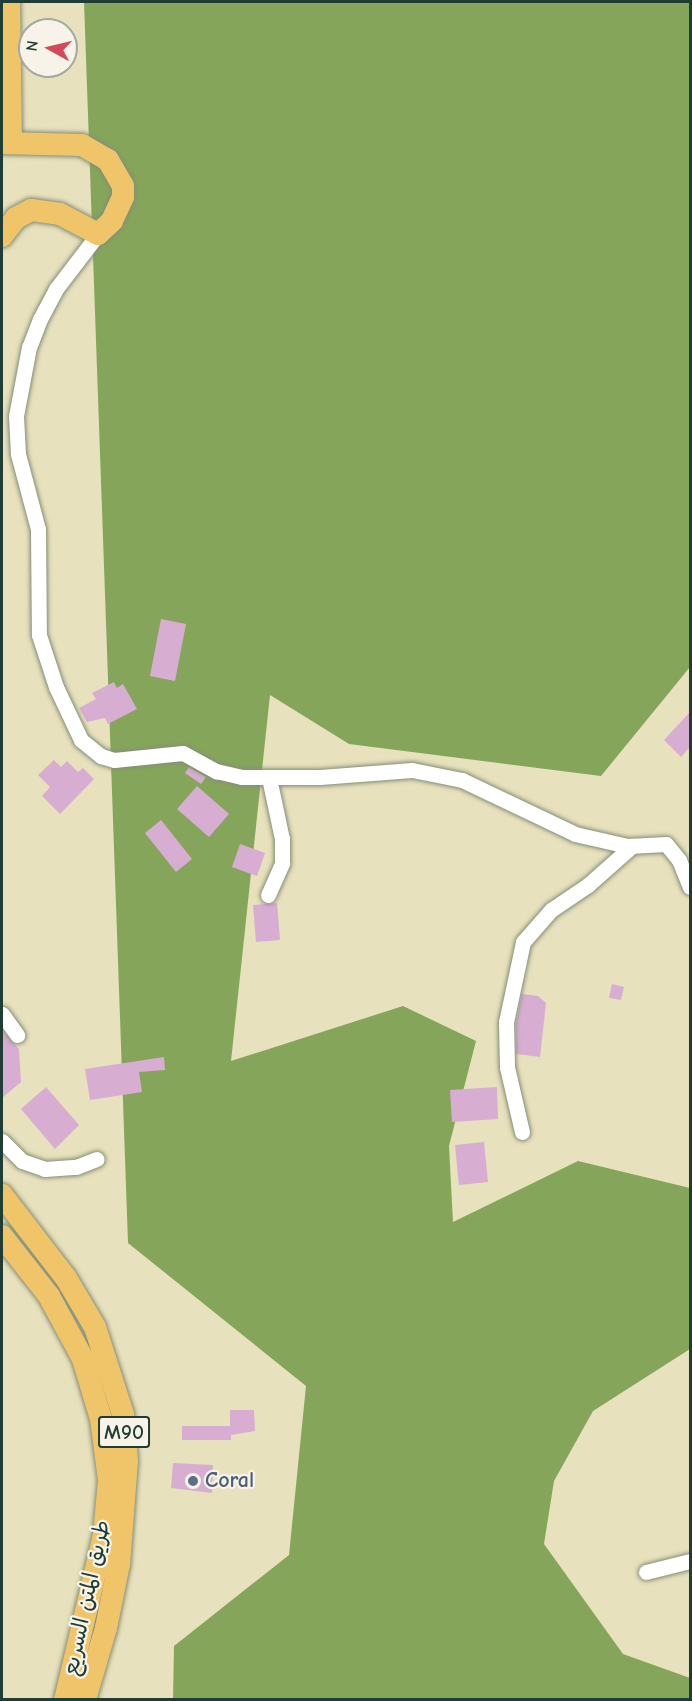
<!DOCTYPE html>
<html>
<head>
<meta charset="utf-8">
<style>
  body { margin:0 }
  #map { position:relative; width:692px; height:1701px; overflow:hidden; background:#e8e1bd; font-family:"Comic Neue","Playpen Sans Arabic",sans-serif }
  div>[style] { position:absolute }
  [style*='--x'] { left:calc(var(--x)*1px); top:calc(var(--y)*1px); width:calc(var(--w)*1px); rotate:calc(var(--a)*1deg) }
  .forest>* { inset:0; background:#85a65a }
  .building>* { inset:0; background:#d8add2 }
  .roads { filter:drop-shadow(0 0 2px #848f78) drop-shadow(0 0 2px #848f78) }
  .minor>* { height:15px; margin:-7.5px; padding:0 7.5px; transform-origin:7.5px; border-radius:7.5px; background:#fff }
  .highway>* { height:22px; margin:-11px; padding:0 11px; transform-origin:11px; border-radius:11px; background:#f0c469 }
  .dots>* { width:16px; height:16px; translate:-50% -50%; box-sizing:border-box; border:3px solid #f7f3e8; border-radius:50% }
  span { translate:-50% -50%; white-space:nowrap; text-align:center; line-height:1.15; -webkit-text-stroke:4.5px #f7f3e8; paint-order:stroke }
  .shield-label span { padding:2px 4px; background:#f7f3e8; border:2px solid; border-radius:4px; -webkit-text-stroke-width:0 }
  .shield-label { font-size:21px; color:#1f3d34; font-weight:700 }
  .service-label { font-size:22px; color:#4e5e75; font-weight:700 }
  .left { translate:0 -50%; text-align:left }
  .street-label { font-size:22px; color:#1f3d34 }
  .frame { position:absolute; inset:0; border:3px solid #1f3d34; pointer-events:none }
  .north { position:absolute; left:18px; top:18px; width:60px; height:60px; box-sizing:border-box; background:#f7f3e8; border:2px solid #a1aaa0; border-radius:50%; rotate:278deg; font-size:16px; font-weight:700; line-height:24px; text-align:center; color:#1f3d34 }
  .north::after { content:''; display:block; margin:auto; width:21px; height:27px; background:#d1495b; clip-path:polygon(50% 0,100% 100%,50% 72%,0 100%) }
</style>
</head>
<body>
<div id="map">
  <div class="forest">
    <div style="clip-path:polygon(84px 2px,690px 2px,690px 667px,601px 776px,349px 744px,270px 695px,231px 1061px,403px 1006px,476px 1041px,449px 1146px,453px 1222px,578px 1161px,690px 1188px,690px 1349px,593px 1411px,554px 1481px,544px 1544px,623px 1654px,690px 1678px,690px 1699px,173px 1699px,174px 1646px,289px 1555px,306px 1386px,128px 1243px)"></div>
  </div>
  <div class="building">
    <div style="clip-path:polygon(161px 619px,186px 624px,175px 681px,150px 676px)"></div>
    <div style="clip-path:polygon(114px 682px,117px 688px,123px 684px,137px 709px,108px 724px,105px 718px,87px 722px,79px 708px,96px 699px,92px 693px)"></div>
    <div style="clip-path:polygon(690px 712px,690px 747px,681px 757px,664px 740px)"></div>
    <div style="clip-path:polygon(54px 760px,61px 767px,67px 761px,78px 772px,83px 768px,94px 779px,60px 814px,42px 796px,50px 787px,38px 775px)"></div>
    <div style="clip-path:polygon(189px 767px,206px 777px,201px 784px,185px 773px)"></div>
    <div style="clip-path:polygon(197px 786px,229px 814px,209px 837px,177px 809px)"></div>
    <div style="clip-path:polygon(161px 820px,192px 859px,176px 872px,145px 833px)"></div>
    <div style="clip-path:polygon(240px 844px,265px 853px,257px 876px,232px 867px)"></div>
    <div style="clip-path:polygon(277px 903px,280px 940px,256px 942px,253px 905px)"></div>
    <div style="clip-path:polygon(612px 984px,624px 987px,621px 1000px,609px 998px)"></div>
    <div style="clip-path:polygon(522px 994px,538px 996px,546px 1003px,540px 1057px,516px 1054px,516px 1023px)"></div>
    <div style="clip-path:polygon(2px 1030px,19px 1049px,21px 1082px,2px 1098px)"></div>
    <div style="clip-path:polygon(164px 1057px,165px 1070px,139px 1072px,142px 1092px,90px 1100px,85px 1069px)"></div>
    <div style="clip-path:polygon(46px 1087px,79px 1125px,55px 1149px,21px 1109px)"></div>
    <div style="clip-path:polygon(497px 1087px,498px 1119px,452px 1122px,450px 1090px)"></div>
    <div style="clip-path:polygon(484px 1142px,488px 1182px,459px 1185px,455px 1145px)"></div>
    <div style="clip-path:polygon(230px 1410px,254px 1410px,255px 1431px,231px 1435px,231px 1440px,182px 1440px,182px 1426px,230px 1426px)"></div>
    <div style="clip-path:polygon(173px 1463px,213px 1465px,212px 1493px,171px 1488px)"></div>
  </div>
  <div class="roads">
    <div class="minor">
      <div style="--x:98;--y:234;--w:69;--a:127.4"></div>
      <div style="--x:56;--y:289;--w:34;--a:118"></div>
      <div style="--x:40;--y:319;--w:30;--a:111"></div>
      <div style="--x:29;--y:347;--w:70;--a:100.7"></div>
      <div style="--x:16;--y:416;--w:38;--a:87"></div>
      <div style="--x:18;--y:454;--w:78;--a:75.1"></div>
      <div style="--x:38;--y:529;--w:106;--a:89.5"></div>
      <div style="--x:39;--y:635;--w:55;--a:71.9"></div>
      <div style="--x:56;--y:687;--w:59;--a:64.7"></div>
      <div style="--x:81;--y:740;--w:26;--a:39"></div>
      <div style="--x:101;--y:756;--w:14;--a:17"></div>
      <div style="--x:114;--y:760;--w:69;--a:-5.8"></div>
      <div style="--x:183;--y:753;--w:38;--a:29"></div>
      <div style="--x:216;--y:771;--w:27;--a:13"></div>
      <div style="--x:242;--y:777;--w:78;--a:0"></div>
      <div style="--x:320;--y:777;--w:92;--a:-4.4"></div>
      <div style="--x:412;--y:770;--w:51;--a:11.3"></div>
      <div style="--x:462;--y:780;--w:125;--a:25.5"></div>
      <div style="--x:575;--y:834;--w:54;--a:12.8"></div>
      <div style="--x:628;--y:846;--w:38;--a:-3"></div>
      <div style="--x:666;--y:844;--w:21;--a:51"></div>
      <div style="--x:679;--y:860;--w:29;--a:68"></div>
      <div style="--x:268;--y:895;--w:35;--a:-66"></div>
      <div style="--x:282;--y:863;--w:24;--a:-90"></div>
      <div style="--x:282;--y:839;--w:62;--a:-102"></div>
      <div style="--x:2;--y:1014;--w:26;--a:54"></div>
      <div style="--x:522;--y:1132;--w:67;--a:-103"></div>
      <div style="--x:507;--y:1067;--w:45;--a:-91.3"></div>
      <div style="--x:506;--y:1022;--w:82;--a:-78"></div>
      <div style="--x:523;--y:942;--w:43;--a:-48.8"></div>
      <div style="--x:551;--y:910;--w:45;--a:-34"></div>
      <div style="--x:588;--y:885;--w:59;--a:-41.6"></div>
      <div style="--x:2;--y:1141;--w:28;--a:45"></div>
      <div style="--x:22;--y:1161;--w:24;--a:19"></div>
      <div style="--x:45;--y:1169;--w:31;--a:-4"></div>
      <div style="--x:76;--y:1167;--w:22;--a:-21"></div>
      <div style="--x:646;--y:1572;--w:45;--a:-14"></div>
    </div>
    <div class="highway">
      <div style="--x:9;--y:2;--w:140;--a:89.2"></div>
      <div style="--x:2;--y:143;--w:80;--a:1.4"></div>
      <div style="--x:82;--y:145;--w:30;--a:30"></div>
      <div style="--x:108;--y:160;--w:30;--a:60"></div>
      <div style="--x:123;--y:186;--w:11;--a:90"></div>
      <div style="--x:123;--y:197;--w:26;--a:115"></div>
      <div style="--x:112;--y:221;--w:19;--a:137"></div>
      <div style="--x:98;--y:234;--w:43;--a:-152.2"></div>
      <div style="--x:60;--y:214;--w:29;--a:-172"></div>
      <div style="--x:31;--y:210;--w:17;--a:152"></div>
      <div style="--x:16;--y:218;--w:23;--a:128"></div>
      <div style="--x:2;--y:1195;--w:105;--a:52.4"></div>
      <div style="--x:66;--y:1278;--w:57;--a:59.4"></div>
      <div style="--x:95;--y:1327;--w:91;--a:72.2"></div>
      <div style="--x:123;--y:1414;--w:47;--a:85.1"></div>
      <div style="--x:127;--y:1461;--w:103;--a:94.4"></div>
      <div style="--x:119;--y:1564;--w:65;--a:101.5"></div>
      <div style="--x:106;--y:1628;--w:75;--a:106.3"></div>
      <div style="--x:2;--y:1236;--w:76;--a:51.9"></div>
      <div style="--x:49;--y:1296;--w:72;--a:61.6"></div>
      <div style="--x:83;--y:1359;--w:63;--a:73.3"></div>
      <div style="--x:101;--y:1419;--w:62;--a:82.5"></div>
      <div style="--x:109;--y:1480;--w:55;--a:95.2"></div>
      <div style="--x:104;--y:1535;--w:170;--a:103.3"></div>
    </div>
  </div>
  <div class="dots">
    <div style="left:193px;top:1481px;background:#5c6f8a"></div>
  </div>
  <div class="shield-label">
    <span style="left:124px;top:1432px">M90</span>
  </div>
  <div class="service-label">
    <span class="left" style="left:205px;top:1481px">Coral</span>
  </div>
  <div class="street-label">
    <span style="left:87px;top:1598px;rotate:-78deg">طريق المتن السريع</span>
  </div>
  <div class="frame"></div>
  <div class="north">N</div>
</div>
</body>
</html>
